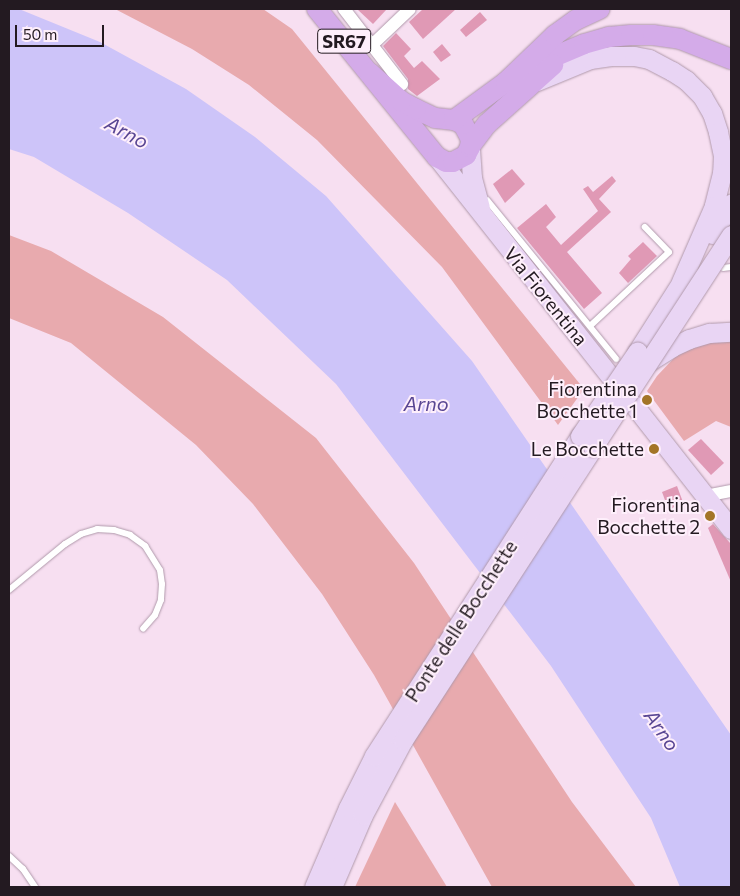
<!DOCTYPE html>
<html>
<head>
<meta charset="utf-8">
<style>
  body { margin:0 }
  #map { position:relative; width:740px; height:896px; overflow:hidden; background:#f7dff1; font-family:Commissioner,sans-serif }
  div>[style] { position:absolute }
  [style*='--x'] { left:calc(var(--x)*1px); top:calc(var(--y)*1px); width:calc(var(--w)*1px); rotate:calc(var(--a)*1deg) }
  .green>* { inset:0; background:#e8aaae }
  .water>* { inset:0; background:#cdc4f9 }
  .building>* { inset:0; background:#e099b5 }
  .roads { filter:drop-shadow(0 0 1px #b099ab) drop-shadow(0 0 1px #b099ab) }
  .lane>* { height:6px; margin:-3px; padding:0 3px; transform-origin:3px; border-radius:3px; background:#fff }
  .street>* { height:12px; margin:-6px; padding:0 6px; transform-origin:6px; border-radius:6px; background:#fff }
  .secondary>* { height:19px; margin:-9.5px; padding:0 9.5px; transform-origin:9.5px; border-radius:9.5px; background:#e9d5f4 }
  .primary>* { height:20px; margin:-10px; padding:0 10px; transform-origin:10px; border-radius:10px; background:#d4abe9 }
  .bridges { filter:drop-shadow(0 0 1px #b099ab) drop-shadow(0 0 1px #b099ab) }
  .secondary-bridge>* { height:19px; margin:-9.5px; padding:0 9.5px; transform-origin:9.5px; border-radius:9.5px; background:#e9d5f4 }
  .dots>* { width:14px; height:14px; translate:-50% -50%; box-sizing:border-box; border:2px solid #feeffb; border-radius:50% }
  span { translate:-50% -50%; white-space:nowrap; text-align:center; line-height:1.15; -webkit-text-stroke:4px #feeffb; paint-order:stroke }
  .shield-label span { padding:1px 4px; background:#feeffb; border:1px solid; border-radius:4px; -webkit-text-stroke-width:0 }
  .shield-label { font-size:18px; color:#231a21; font-weight:700 }
  .street-label { font-size:19px; color:#231a21 }
  .poi-label { font-size:19px; color:#231a21 }
  .right { translate:-100% -50%; text-align:right }
  .water-label { font-size:20px; color:#594693; font-style:italic }
  .frame { position:absolute; inset:0; border:10px solid #231a21; pointer-events:none }
  .scale { position:absolute; left:15px; top:25px; width:89px; height:22px; box-sizing:border-box; border:2px solid #231a21; border-top:0; padding-left:6px; font-size:15px; line-height:18px; white-space:nowrap; color:#231a21; -webkit-text-stroke:4px #feeffb; paint-order:stroke }
</style>
</head>
<body>
<div id="map">
  <div class="green">
    <div style="clip-path:polygon(115px 9px,263px 9px,292px 29px,584px 389px,558px 425px,442px 267px,317px 140px,249px 85px,192px 49px)"></div>
    <div style="clip-path:polygon(9px 235px,51px 251px,163px 317px,316px 438px,414px 563px,572px 802px,636px 887px,492px 887px,374px 675px,322px 594px,253px 504px,196px 445px,71px 343px,9px 318px)"></div>
    <div style="clip-path:polygon(731px 340px,731px 427px,716px 421px,684px 441px,647px 391px,657px 376px,675px 357px,700px 343px)"></div>
    <div style="clip-path:polygon(395px 802px,425px 851px,447px 887px,355px 887px)"></div>
  </div>
  <div class="water">
    <div style="clip-path:polygon(9px 9px,19px 9px,100px 42px,186px 89px,255px 137px,326px 196px,472px 361px,731px 735px,731px 887px,680px 887px,651px 818px,551px 666px,336px 384px,227px 280px,128px 213px,34px 157px,9px 149px)"></div>
  </div>
  <div class="building">
    <div style="clip-path:polygon(357px 9px,387px 9px,373px 24px)"></div>
    <div style="clip-path:polygon(423px 9px,456px 9px,423px 39px,409px 22px)"></div>
    <div style="clip-path:polygon(480px 12px,487px 20px,466px 37px,460px 30px)"></div>
    <div style="clip-path:polygon(396px 33px,411px 49px,404px 56px,414px 68px,422px 61px,440px 79px,417px 96px,408px 89px,408px 79px,383px 46px)"></div>
    <div style="clip-path:polygon(442px 44px,451px 55px,441px 62px,433px 52px)"></div>
    <div style="clip-path:polygon(512px 169px,525px 184px,505px 203px,493px 184px)"></div>
    <div style="clip-path:polygon(612px 176px,616px 181px,599px 199px,611px 212px,567px 252px,602px 293px,584px 309px,517px 228px,546px 204px,556px 217px,546px 227px,561px 245px,598px 211px,583px 189px,588px 186px,593px 192px)"></div>
    <div style="clip-path:polygon(643px 242px,657px 256px,628px 283px,619px 273px,631px 259px,628px 256px)"></div>
    <div style="clip-path:polygon(701px 439px,724px 463px,711px 475px,688px 450px)"></div>
    <div style="clip-path:polygon(677px 486px,684px 505px,669px 511px,662px 492px)"></div>
    <div style="clip-path:polygon(713px 524px,731px 544px,731px 582px,708px 528px)"></div>
  </div>
  <div class="roads">
    <div class="lane">
      <div style="--x:487;--y:200;--w:205;--a:50.9"></div>
      <div style="--x:723;--y:268;--w:8;--a:-7"></div>
      <div style="--x:590;--y:326;--w:108;--a:-43.1"></div>
      <div style="--x:669;--y:252;--w:35;--a:-134"></div>
      <div style="--x:9;--y:590;--w:72;--a:-39.4"></div>
      <div style="--x:65;--y:544;--w:19;--a:-32"></div>
      <div style="--x:81;--y:534;--w:17;--a:-17"></div>
      <div style="--x:97;--y:529;--w:17;--a:3"></div>
      <div style="--x:114;--y:530;--w:17;--a:17"></div>
      <div style="--x:130;--y:535;--w:19;--a:36"></div>
      <div style="--x:145;--y:546;--w:28;--a:58"></div>
      <div style="--x:160;--y:570;--w:14;--a:82"></div>
      <div style="--x:162;--y:584;--w:16;--a:94"></div>
      <div style="--x:161;--y:600;--w:16;--a:112"></div>
      <div style="--x:155;--y:615;--w:18;--a:131"></div>
      <div style="--x:9;--y:856;--w:19;--a:43"></div>
      <div style="--x:23;--y:869;--w:22;--a:56"></div>
    </div>
    <div class="street">
      <div style="--x:344;--y:9;--w:95;--a:52.3"></div>
      <div style="--x:372;--y:45;--w:52;--a:-43.5"></div>
      <div style="--x:705;--y:496;--w:26;--a:-11"></div>
    </div>
    <div class="secondary">
      <div style="--x:537;--y:81;--w:57;--a:-22.5"></div>
      <div style="--x:590;--y:59;--w:21;--a:-8"></div>
      <div style="--x:611;--y:56;--w:23;--a:0"></div>
      <div style="--x:634;--y:56;--w:15;--a:11"></div>
      <div style="--x:649;--y:59;--w:26;--a:28"></div>
      <div style="--x:672;--y:71;--w:17;--a:33"></div>
      <div style="--x:686;--y:80;--w:23;--a:45"></div>
      <div style="--x:702;--y:96;--w:20;--a:60"></div>
      <div style="--x:712;--y:113;--w:20;--a:72"></div>
      <div style="--x:718;--y:132;--w:25;--a:78"></div>
      <div style="--x:723;--y:156;--w:17;--a:93"></div>
      <div style="--x:722;--y:173;--w:34;--a:104"></div>
      <div style="--x:714;--y:206;--w:83;--a:113.5"></div>
      <div style="--x:470;--y:149;--w:29;--a:86"></div>
      <div style="--x:472;--y:178;--w:30;--a:75"></div>
      <div style="--x:437;--y:157;--w:278;--a:51.7"></div>
      <div style="--x:712;--y:234;--w:36;--a:-58"></div>
      <div style="--x:637;--y:352;--w:95;--a:-57.5"></div>
      <div style="--x:650;--y:361;--w:26;--a:-32"></div>
      <div style="--x:672;--y:347;--w:19;--a:-25"></div>
      <div style="--x:689;--y:339;--w:21;--a:-17"></div>
      <div style="--x:709;--y:333;--w:22;--a:-3"></div>
      <div style="--x:633;--y:404;--w:159;--a:51.9"></div>
      <div style="--x:314;--y:887;--w:86;--a:-66.7"></div>
      <div style="--x:348;--y:808;--w:58;--a:-63.4"></div>
      <div style="--x:374;--y:756;--w:381;--a:-57.2"></div>
      <div style="--x:332;--y:887;--w:78;--a:-66.7"></div>
      <div style="--x:363;--y:815;--w:85;--a:-61.9"></div>
      <div style="--x:403;--y:740;--w:349;--a:-57"></div>
    </div>
    <div class="primary">
      <div style="--x:317;--y:9;--w:191;--a:51"></div>
      <div style="--x:437;--y:157;--w:10;--a:29"></div>
      <div style="--x:446;--y:162;--w:7;--a:0"></div>
      <div style="--x:453;--y:162;--w:15;--a:-28"></div>
      <div style="--x:466;--y:155;--w:9;--a:-63"></div>
      <div style="--x:470;--y:147;--w:8;--a:-83"></div>
      <div style="--x:471;--y:139;--w:17;--a:-118"></div>
      <div style="--x:463;--y:124;--w:10;--a:-156"></div>
      <div style="--x:454;--y:120;--w:19;--a:-174"></div>
      <div style="--x:435;--y:118;--w:21;--a:-155"></div>
      <div style="--x:416;--y:109;--w:17;--a:-152"></div>
      <div style="--x:401;--y:101;--w:42;--a:-137.9"></div>
      <div style="--x:506;--y:82;--w:43;--a:-28.9"></div>
      <div style="--x:544;--y:61;--w:43;--a:-23"></div>
      <div style="--x:584;--y:44;--w:26;--a:-16"></div>
      <div style="--x:609;--y:37;--w:22;--a:-5"></div>
      <div style="--x:631;--y:35;--w:22;--a:0"></div>
      <div style="--x:653;--y:35;--w:27;--a:8"></div>
      <div style="--x:680;--y:39;--w:55;--a:21.4"></div>
      <div style="--x:454;--y:120;--w:64;--a:-36.2"></div>
      <div style="--x:506;--y:82;--w:68;--a:-43.8"></div>
      <div style="--x:555;--y:35;--w:26;--a:-36"></div>
      <div style="--x:576;--y:20;--w:26;--a:-25"></div>
      <div style="--x:471;--y:145;--w:26;--a:-53"></div>
      <div style="--x:487;--y:124;--w:89;--a:-41.8"></div>
    </div>
  </div>
  <div class="bridges">
    <div class="secondary-bridge">
      <div style="--x:580;--y:436;--w:102;--a:-55.8"></div>
      <div style="--x:593;--y:447;--w:253;--a:-56.9"></div>
    </div>
  </div>
  <div class="dots">
    <div style="left:647px;top:400px;background:#a37527"></div>
    <div style="left:654px;top:449px;background:#a37527"></div>
    <div style="left:710px;top:516px;background:#a37527"></div>
  </div>
  <div class="shield-label">
    <span style="left:344px;top:41px">SR67</span>
  </div>
  <div class="street-label">
    <span style="left:546px;top:296px;rotate:51deg">Via Fiorentina</span>
    <span style="left:461px;top:621px;rotate:-57deg">Ponte delle Bocchette</span>
  </div>
  <div class="poi-label">
    <span class="right" style="left:637px;top:400px">Fiorentina<br>Bocchette 1</span>
    <span class="right" style="left:644px;top:449px">Le Bocchette</span>
    <span class="right" style="left:700px;top:516px">Fiorentina<br>Bocchette 2</span>
  </div>
  <div class="water-label">
    <span style="left:127px;top:132px;rotate:28deg">Arno</span>
    <span style="left:426px;top:403px">Arno</span>
    <span style="left:662px;top:730px;rotate:55deg">Arno</span>
  </div>
  <div class="frame"></div>
  <div class="scale">50 m</div>
</div>
</body>
</html>
